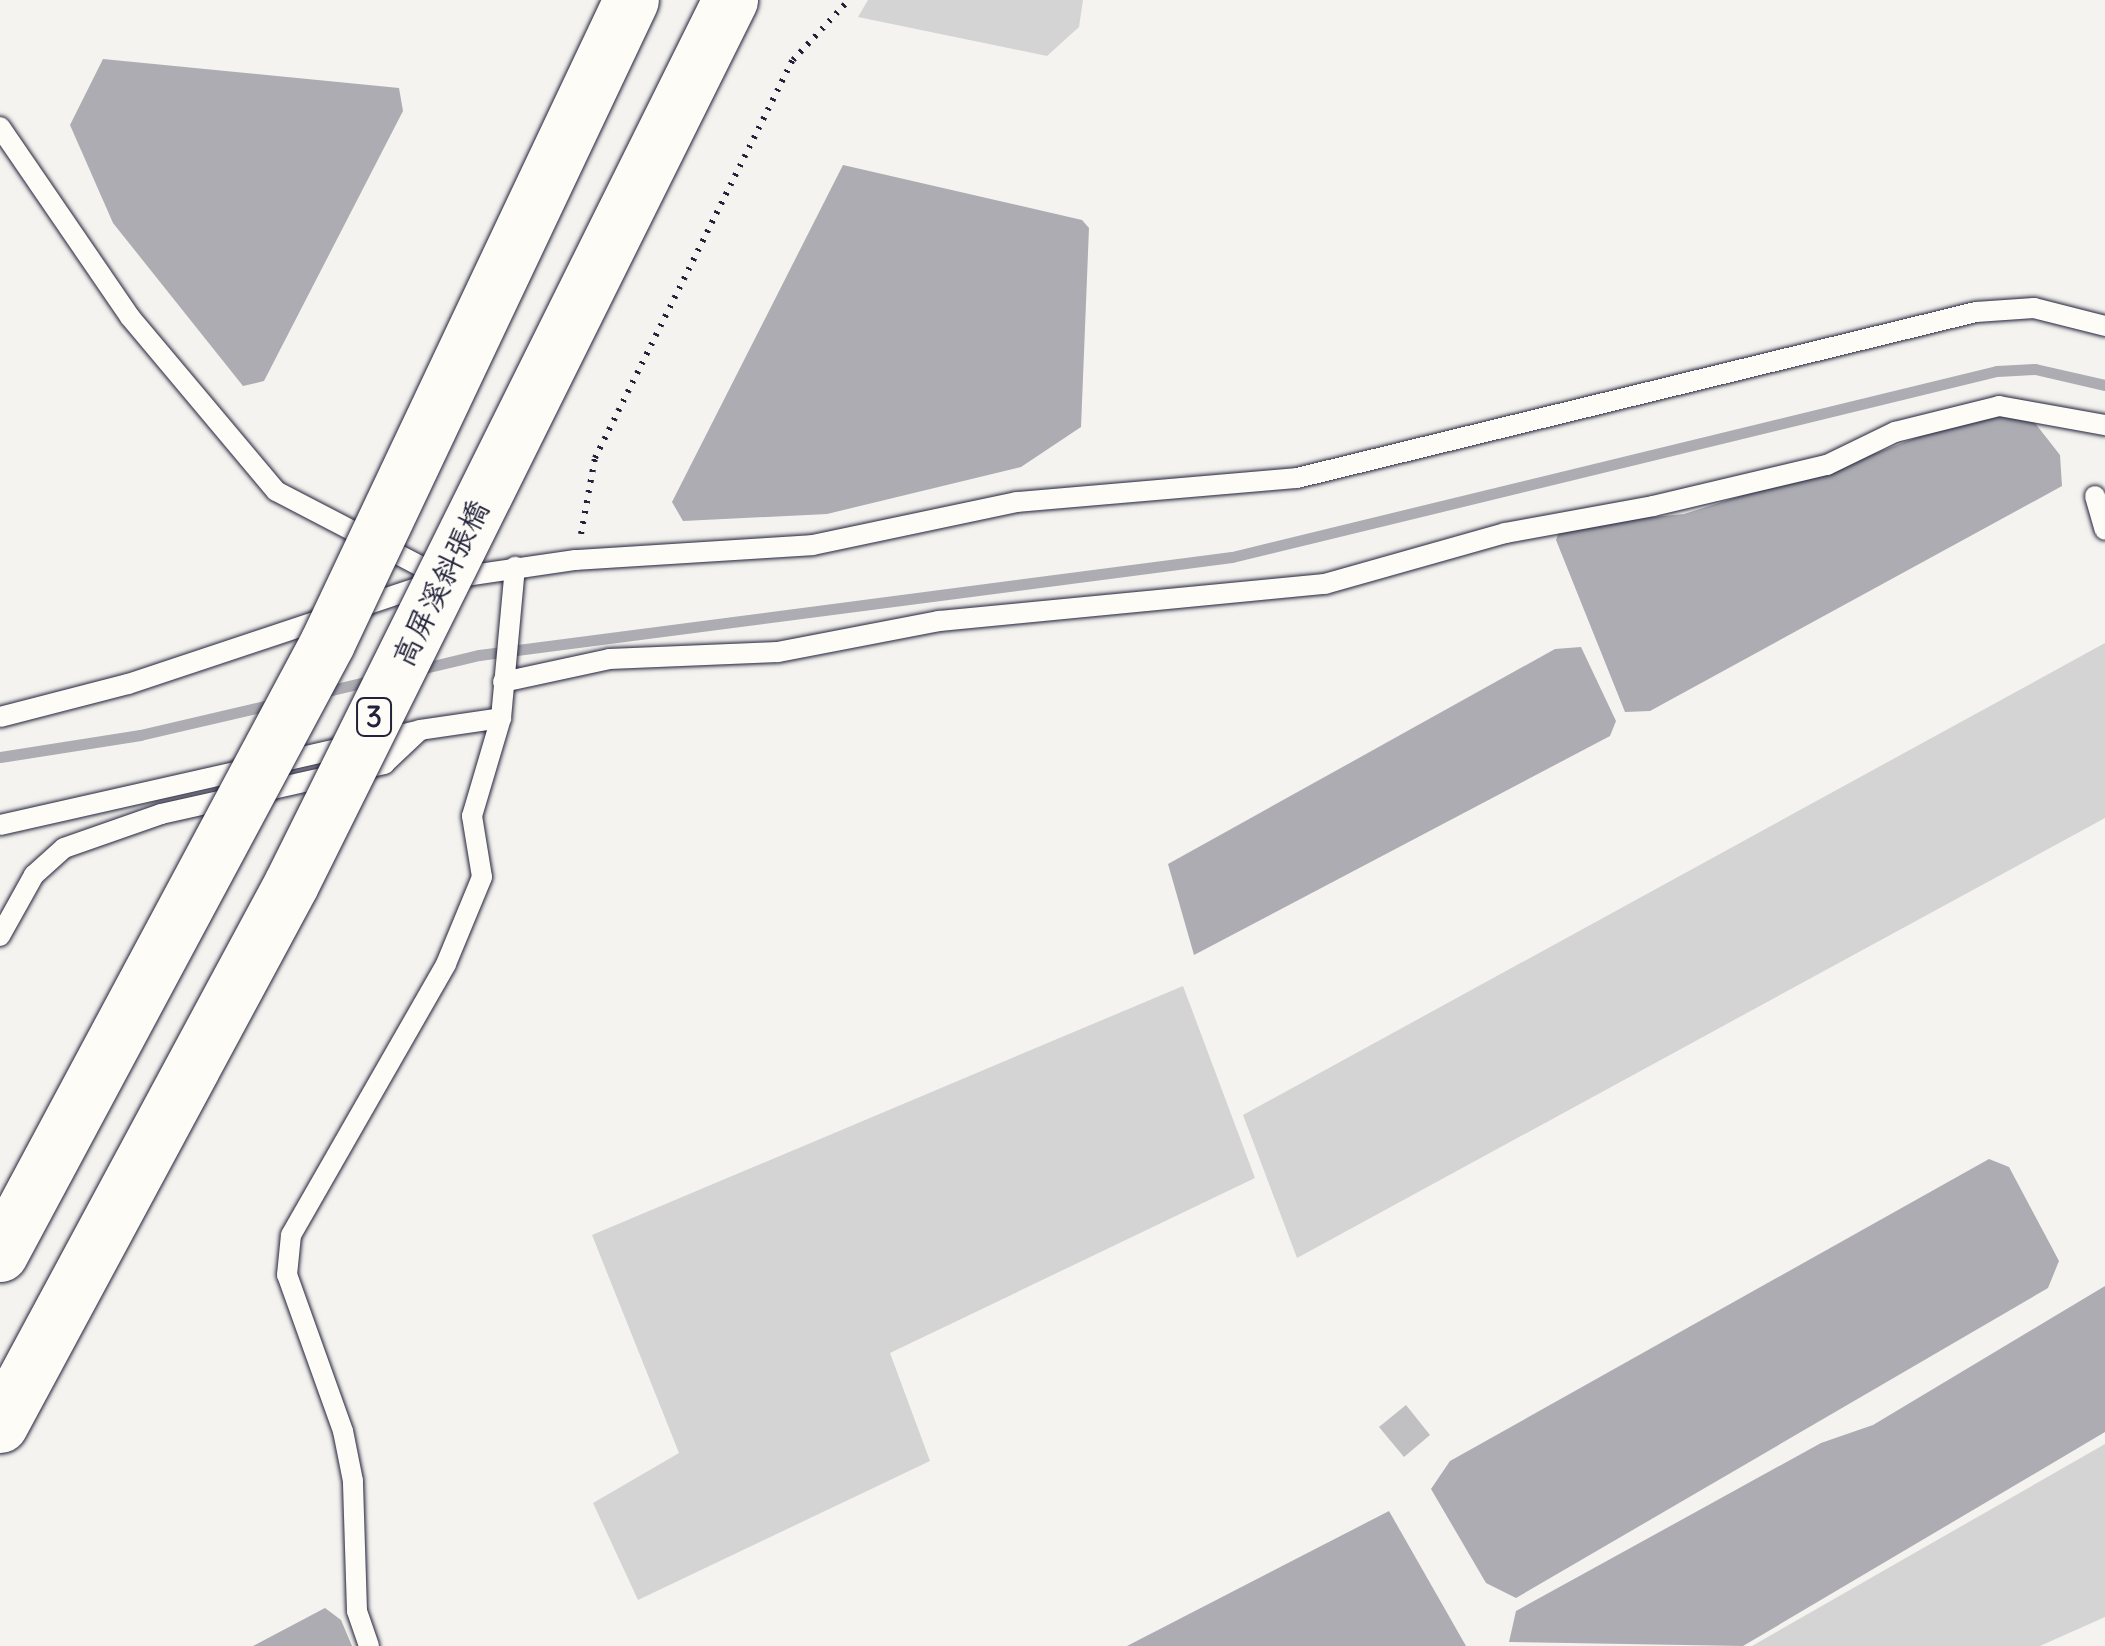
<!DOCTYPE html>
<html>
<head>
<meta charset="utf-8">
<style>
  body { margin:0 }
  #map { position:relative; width:2105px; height:1646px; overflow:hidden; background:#f4f3ef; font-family:Delius,"LXGW WenKai TC",sans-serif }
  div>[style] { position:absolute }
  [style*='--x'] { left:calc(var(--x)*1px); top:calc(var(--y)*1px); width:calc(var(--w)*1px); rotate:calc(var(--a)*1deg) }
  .green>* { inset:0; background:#d5d4d5 }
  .water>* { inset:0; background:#acacb2 }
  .stream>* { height:11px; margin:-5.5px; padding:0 5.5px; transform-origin:5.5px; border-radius:5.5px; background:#acacb2 }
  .building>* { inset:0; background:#c0bfc2 }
  .path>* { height:6px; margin-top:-3px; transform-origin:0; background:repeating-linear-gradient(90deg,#22223b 0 2.5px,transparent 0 10.5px) }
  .roads { filter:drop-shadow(0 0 2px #22223b) drop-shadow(0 0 2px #22223b) }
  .lane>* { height:20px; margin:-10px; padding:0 10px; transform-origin:10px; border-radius:10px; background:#fdfcf7 }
  .bridges { filter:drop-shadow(0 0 2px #22223b) drop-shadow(0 0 2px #22223b) }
  .highway-bridge>* { height:55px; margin:-27.5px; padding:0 27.5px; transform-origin:27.5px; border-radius:27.5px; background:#fdfcf7 }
  span { translate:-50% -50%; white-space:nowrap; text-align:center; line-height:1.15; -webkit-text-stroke:8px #fdfcf7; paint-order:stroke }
  .shield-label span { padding:2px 8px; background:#fdfcf7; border:2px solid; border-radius:8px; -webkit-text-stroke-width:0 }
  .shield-label { font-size:28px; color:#22223b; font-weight:700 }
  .street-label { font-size:30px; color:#22223b }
</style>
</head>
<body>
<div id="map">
  <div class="green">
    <div style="clip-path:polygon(868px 0,1083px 0,1079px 27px,1047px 56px,858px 17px)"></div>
    <div style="clip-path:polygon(2105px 643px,2105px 818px,1297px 1258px,1243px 1115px)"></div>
    <div style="clip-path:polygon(1183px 986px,1255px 1178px,890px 1353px,930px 1461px,638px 1600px,593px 1503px,679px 1453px,592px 1235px)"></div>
    <div style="clip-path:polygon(2105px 1444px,2105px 1617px,2040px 1646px,1752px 1646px)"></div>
  </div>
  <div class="water">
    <div style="clip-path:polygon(103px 59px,399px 88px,403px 111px,264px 381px,243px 386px,113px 223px,70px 125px)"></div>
    <div style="clip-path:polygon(843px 165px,1082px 220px,1089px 228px,1081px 427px,1021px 467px,827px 514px,683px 521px,672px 502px)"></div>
    <div style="clip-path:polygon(2016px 399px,2060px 455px,2062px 486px,1650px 711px,1625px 712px,1556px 540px,1561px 526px,1684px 514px,1879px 452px)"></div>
    <div style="clip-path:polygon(1581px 647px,1616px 721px,1610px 736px,1194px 955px,1168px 864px,1555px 649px)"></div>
    <div style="clip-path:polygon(1989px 1159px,2009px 1167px,2059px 1261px,2048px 1288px,1516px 1598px,1486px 1583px,1431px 1489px,1450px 1461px)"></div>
    <div style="clip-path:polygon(2105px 1286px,2105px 1432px,1743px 1646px,1509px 1642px,1516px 1611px,1821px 1443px,1873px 1425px)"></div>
    <div style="clip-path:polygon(1389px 1511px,1466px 1646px,1127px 1646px)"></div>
    <div style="clip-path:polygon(325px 1608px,341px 1620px,352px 1646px,253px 1646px)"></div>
  </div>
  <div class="stream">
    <div style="--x:416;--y:670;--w:65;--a:-13.4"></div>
    <div style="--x:479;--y:655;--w:759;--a:-7.42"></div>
    <div style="--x:1232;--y:557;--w:787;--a:-13.67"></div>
    <div style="--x:1997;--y:371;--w:38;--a:-3"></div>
    <div style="--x:2035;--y:369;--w:72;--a:12.9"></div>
    <div style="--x:319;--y:693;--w:57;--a:-13.3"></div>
    <div style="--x:0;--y:757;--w:142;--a:-8.9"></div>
    <div style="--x:140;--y:735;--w:141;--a:-13.1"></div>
  </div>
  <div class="building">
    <div style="clip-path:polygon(1406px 1405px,1430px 1435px,1404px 1457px,1379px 1427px)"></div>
  </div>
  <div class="path">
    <div style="--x:581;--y:534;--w:77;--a:-79.6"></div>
    <div style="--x:595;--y:458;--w:445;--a:-63.6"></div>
    <div style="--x:793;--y:60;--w:82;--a:-47"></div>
  </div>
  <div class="roads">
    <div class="lane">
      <div style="--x:0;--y:127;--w:230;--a:55.6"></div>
      <div style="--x:130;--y:317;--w:227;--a:50"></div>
      <div style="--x:276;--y:491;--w:191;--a:27.5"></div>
      <div style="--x:445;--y:579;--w:132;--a:-8.3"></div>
      <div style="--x:576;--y:560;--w:237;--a:-3.6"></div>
      <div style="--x:813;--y:545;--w:208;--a:-11.9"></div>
      <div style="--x:1017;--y:502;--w:281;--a:-4.9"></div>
      <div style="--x:1297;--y:478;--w:699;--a:-13.74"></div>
      <div style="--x:1976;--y:312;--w:58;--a:-3.9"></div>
      <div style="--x:2034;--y:308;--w:73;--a:14.2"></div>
      <div style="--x:2095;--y:496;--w:35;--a:74"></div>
      <div style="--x:503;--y:682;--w:108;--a:-12.2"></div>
      <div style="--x:609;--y:659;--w:169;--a:-2.4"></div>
      <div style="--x:778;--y:652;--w:164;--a:-10.9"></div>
      <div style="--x:939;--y:621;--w:388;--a:-5.5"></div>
      <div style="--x:1325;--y:584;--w:187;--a:-15.8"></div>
      <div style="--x:1505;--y:533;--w:150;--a:-10.3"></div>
      <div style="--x:1653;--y:506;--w:179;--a:-13.3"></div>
      <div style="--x:1827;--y:465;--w:76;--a:-25.9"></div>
      <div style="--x:1895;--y:432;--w:107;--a:-14"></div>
      <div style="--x:1999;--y:406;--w:108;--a:10.2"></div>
      <div style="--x:0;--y:717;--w:132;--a:-14.5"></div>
      <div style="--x:128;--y:684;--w:317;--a:-18.4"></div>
      <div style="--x:0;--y:825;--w:431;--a:-12.7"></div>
      <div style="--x:420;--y:730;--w:82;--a:-8.4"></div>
      <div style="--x:0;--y:936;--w:70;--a:-60.9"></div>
      <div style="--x:34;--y:875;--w:40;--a:-42"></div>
      <div style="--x:64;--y:848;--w:103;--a:-19.3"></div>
      <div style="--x:161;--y:814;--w:229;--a:-12.6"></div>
      <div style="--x:384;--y:764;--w:47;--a:-43.3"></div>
      <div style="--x:369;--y:1646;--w:37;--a:-109"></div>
      <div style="--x:357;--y:1611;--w:130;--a:-91.8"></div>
      <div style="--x:353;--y:1481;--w:51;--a:-101.3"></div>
      <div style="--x:343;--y:1431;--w:166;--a:-109.7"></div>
      <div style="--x:287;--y:1275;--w:40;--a:-84.3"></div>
      <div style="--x:291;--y:1235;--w:312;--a:-60.2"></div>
      <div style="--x:446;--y:964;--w:94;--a:-67.5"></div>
      <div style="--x:482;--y:877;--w:62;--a:-99.3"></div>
      <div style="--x:472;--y:816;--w:102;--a:-73.5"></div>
      <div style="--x:501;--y:718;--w:152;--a:-84.7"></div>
    </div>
  </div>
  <div class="bridges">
    <div class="highway-bridge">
      <div style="--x:0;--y:1254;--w:693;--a:-61.84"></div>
      <div style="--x:327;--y:643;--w:711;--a:-64.7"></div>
      <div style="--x:0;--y:1425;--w:614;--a:-61.72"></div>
      <div style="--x:291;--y:884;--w:987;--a:-63.59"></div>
    </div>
  </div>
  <div class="shield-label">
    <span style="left:374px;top:717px">3</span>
  </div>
  <div class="street-label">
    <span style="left:440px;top:583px;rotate:-64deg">高屏溪斜張橋</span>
  </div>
</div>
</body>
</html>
